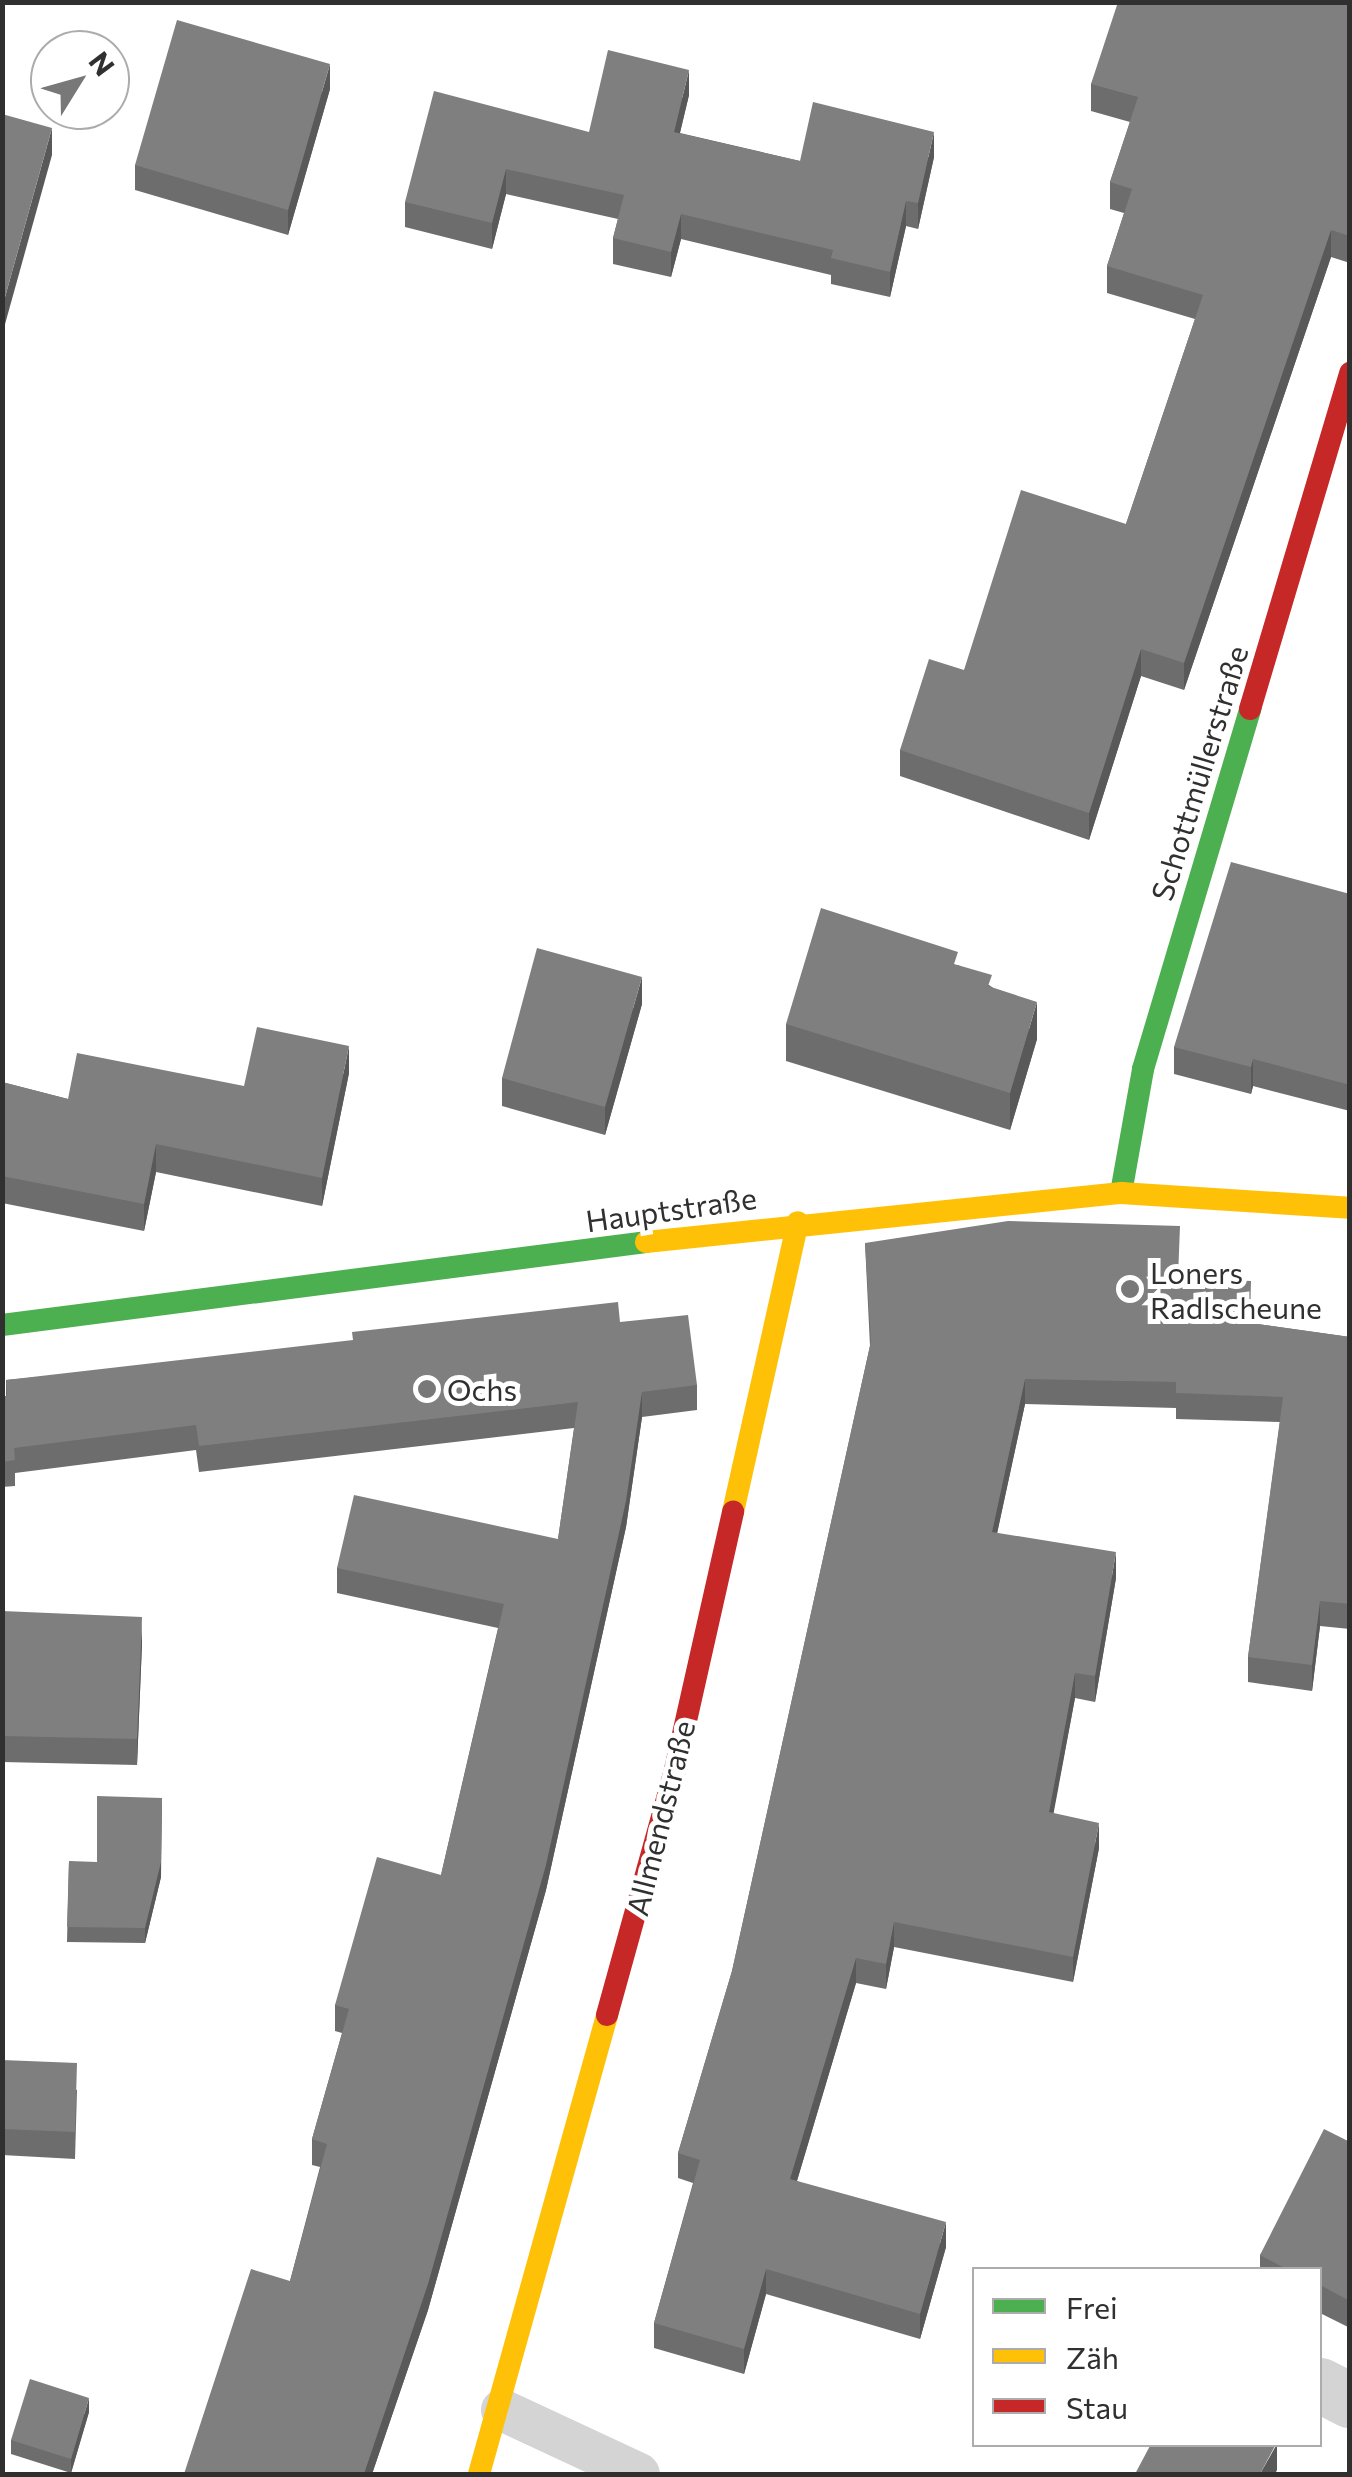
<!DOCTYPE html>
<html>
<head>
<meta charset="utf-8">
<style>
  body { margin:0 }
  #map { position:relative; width:1352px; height:2477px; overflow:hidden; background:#fff; font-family:Commissioner,sans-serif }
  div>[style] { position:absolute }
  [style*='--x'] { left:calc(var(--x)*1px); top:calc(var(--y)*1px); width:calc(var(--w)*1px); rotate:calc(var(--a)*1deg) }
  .lane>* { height:42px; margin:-21px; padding:0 21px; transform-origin:21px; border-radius:21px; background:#d4d4d4 }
  .street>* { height:55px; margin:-27.5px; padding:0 27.5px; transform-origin:27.5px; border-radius:27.5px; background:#d4d4d4 }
  .fast>* { height:22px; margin:-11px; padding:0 11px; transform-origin:11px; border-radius:11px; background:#4caf50 }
  .slow>* { height:22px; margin:-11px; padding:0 11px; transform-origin:11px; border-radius:11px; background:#ffc107 }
  .jam>* { height:22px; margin:-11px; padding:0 11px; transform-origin:11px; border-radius:11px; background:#c62828 }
  .wall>* { inset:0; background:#6d6d6d }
  .shaded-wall>* { inset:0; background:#595959 }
  .building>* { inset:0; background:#7f7f7f }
  .dots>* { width:28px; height:28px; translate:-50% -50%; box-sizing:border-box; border:5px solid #fff; border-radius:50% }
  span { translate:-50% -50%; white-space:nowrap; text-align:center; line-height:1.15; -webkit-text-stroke:10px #fff; paint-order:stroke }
  .street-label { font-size:30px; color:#303030 }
  .poi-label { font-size:30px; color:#303030 }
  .left { translate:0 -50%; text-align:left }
  .frame { position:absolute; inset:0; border:5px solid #303030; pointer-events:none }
  .legend { position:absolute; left:972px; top:2267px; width:350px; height:180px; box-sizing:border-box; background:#fff; border:2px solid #acacac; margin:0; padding:12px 18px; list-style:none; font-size:30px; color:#303030 }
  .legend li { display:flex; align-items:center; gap:20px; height:50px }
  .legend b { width:50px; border:2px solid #acacac }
  .north { position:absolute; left:30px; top:30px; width:100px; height:100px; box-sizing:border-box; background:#fff; border:2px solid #acacac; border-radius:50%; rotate:53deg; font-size:28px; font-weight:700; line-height:40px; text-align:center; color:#303030 }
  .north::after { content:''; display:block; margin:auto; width:35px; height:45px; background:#787878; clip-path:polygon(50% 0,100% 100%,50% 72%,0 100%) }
</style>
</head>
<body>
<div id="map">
  <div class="lane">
    <div style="--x:502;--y:2410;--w:151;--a:25"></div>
  </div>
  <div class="street">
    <div style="--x:1320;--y:2385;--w:34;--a:27"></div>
  </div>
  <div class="fast">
    <div style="--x:1121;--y:1193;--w:126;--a:-79.9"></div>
    <div style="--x:1143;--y:1069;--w:376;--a:-73.4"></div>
    <div style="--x:2;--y:1325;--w:649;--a:-7.34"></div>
  </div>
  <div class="slow">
    <div style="--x:646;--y:1242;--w:478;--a:-5.9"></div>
    <div style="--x:1121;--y:1193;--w:229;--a:3.7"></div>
    <div style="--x:733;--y:1512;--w:297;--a:-77.4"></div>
    <div style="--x:479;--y:2474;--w:477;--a:-74.4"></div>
  </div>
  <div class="jam">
    <div style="--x:1250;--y:709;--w:351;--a:-73.4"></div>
    <div style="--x:607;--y:2015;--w:250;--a:-74.5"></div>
    <div style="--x:674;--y:1774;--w:269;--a:-77.3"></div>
  </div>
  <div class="wall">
    <div style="clip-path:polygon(1350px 2px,1350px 263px,1331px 257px,1184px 690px,1141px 676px,1089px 840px,900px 776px,900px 750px,964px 670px,1126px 524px,1195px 319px,1107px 293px,1107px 266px,1124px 213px,1110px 209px,1110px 182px,1130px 122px,1091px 111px,1091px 84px,1134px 4px)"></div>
    <div style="clip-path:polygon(330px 89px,288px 235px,135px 190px,135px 165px)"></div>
    <div style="clip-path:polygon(689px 95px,680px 133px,800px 161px,934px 157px,918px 229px,906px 226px,890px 297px,831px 284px,831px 275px,681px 239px,671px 277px,613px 264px,613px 238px,618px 219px,506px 194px,492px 249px,405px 227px,405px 202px)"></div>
    <div style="clip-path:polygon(1350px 894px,1350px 1111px,1253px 1086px,1251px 1094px,1174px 1074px,1174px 1047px)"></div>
    <div style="clip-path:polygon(958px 965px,992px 987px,1037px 1039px,1010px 1130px,786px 1061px,786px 1024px)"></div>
    <div style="clip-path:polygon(642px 1004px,605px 1135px,502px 1106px,502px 1078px)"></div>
    <div style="clip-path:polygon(349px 1073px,322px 1206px,156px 1172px,144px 1231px,2px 1203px,2px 1082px,68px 1099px,244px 1086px)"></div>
    <div style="clip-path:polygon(865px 1243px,1179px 1278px,1250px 1323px,1350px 1337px,1350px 1629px,1320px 1626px,1312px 1691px,1248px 1682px,1248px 1657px,1280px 1422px,1176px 1419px,1176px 1408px,1025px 1404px,997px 1533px,1116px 1578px,1095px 1702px,1075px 1698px,1053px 1813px,1099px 1848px,1073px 1982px,894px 1947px,886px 1989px,856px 1983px,797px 2181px,946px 2247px,920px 2339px,766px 2294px,744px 2374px,654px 2348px,654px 2323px,693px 2183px,678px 2178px,678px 2153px,732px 1971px,870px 1346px)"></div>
    <div style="clip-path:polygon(620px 1322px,697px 1385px,697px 1410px,642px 1417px,626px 1527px,546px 1890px,428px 2310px,372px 2474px,184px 2474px,290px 2281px,320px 2167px,312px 2165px,312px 2139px,342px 2033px,335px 2031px,335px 2005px,441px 1875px,498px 1628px,337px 1593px,337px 1568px,558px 1539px,574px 1428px,199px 1472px,196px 1450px,15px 1473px,15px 1486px,2px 1487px,2px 1397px,6px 1396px,6px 1380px)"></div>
    <div style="clip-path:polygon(2px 1611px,142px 1643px,137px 1765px,2px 1762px)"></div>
    <div style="clip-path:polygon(69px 1861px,161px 1877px,145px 1943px,67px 1942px)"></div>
    <div style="clip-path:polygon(2px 2060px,77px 2090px,75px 2159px,2px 2155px)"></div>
    <div style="clip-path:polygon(1350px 2142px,1350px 2328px,1320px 2313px,1320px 2270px,1260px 2270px,1260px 2255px)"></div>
    <div style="clip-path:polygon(89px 2412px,71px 2473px,11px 2454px,11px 2440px)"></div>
  </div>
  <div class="shaded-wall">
    <div style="clip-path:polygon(330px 64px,330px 89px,288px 235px,288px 210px)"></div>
    <div style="clip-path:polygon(689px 70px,689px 95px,674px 157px,674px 132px)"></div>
    <div style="clip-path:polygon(52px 128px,52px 155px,2px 335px,2px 308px)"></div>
    <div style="clip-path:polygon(934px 132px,934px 157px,918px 229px,918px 203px)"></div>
    <div style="clip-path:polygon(506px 169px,506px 194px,492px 249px,492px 223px)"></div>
    <div style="clip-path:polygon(906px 201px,906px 226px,890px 297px,890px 272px)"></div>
    <div style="clip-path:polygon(681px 214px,681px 239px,671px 277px,671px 252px)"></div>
    <div style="clip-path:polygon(1331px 230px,1331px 257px,1184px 690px,1184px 663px)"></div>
    <div style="clip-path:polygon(1141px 649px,1141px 676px,1089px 840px,1089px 813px)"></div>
    <div style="clip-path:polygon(642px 977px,642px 1004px,605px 1135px,605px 1107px)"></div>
    <div style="clip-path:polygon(1037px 1002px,1037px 1039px,1010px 1130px,1010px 1093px)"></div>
    <div style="clip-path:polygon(349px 1046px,349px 1073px,322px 1206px,322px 1178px)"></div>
    <div style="clip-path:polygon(1253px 1059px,1253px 1086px,1251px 1094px,1251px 1067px)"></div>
    <div style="clip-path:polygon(156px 1144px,156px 1172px,144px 1231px,144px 1204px)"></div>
    <div style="clip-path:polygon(1025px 1379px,1025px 1404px,992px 1557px,992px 1532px)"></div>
    <div style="clip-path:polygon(642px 1392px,642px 1417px,626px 1527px,546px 1890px,428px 2310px,372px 2474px,364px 2474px)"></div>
    <div style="clip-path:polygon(1116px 1552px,1116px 1578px,1095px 1702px,1095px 1676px)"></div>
    <div style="clip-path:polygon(1320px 1601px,1320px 1626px,1312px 1691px,1312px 1665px)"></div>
    <div style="clip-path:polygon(142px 1617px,142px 1643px,137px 1765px,137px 1739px)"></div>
    <div style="clip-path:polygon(1075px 1673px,1075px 1698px,1049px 1838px,1049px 1812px)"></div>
    <div style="clip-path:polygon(162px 1798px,161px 1877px,145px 1943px,145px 1928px)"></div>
    <div style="clip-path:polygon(1099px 1823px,1099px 1848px,1073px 1982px,1073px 1957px)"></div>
    <div style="clip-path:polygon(894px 1922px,894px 1947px,886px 1989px,886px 1964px)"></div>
    <div style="clip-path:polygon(856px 1958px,856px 1983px,790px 2204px,790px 2179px)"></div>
    <div style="clip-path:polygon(946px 2222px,946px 2247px,920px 2339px,920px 2314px)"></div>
    <div style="clip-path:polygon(766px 2269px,766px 2294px,744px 2374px,744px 2349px)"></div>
    <div style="clip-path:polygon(89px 2398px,89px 2412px,71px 2473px,71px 2459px)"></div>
    <div style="clip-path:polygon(1277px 2444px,1277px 2470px,1275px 2474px,1260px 2474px)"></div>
  </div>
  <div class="building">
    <div style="clip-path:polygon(1118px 2px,1350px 2px,1350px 236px,1331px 230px,1184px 663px,1141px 649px,1089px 813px,900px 750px,929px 659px,964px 670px,1021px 490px,1126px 524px,1203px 295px,1107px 266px,1132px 189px,1110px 182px,1138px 97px,1091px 84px)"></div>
    <div style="clip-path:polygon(177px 20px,330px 64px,288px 210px,135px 165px)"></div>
    <div style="clip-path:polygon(608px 50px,689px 70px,674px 132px,800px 161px,813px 102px,934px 132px,918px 203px,906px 201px,890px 272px,831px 258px,833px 250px,681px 214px,671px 252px,613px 238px,624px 195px,506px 169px,492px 223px,405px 202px,434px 91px,589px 132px)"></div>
    <div style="clip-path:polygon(2px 114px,52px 128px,2px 308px)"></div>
    <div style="clip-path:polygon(1231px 862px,1350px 894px,1350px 1085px,1253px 1059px,1251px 1067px,1174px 1047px)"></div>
    <div style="clip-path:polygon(821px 908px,958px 952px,954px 964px,992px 975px,988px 986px,1037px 1002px,1010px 1093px,786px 1024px)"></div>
    <div style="clip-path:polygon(537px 948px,642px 977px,605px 1107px,502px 1078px)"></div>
    <div style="clip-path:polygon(257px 1027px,349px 1046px,322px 1178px,156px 1144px,144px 1204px,2px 1176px,2px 1082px,68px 1099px,77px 1053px,244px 1086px)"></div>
    <div style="clip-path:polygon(1008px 1221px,1180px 1226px,1178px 1278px,1251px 1281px,1250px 1323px,1350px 1337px,1350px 1604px,1320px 1601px,1312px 1665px,1248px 1657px,1283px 1397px,1176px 1393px,1176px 1382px,1025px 1379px,992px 1532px,1116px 1552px,1095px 1676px,1075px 1673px,1049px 1812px,1099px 1823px,1073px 1957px,894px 1922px,886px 1964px,856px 1958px,790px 2179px,946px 2222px,920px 2314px,766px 2269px,744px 2349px,654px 2323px,700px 2160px,678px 2153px,732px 1971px,871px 1341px,865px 1243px)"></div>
    <div style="clip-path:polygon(618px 1302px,620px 1322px,688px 1315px,697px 1385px,642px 1392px,626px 1501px,546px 1865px,428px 2284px,364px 2474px,184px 2474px,251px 2269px,290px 2281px,327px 2144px,312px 2139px,349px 2009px,335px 2005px,377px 1857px,441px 1875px,504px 1604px,337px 1568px,354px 1495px,558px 1539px,578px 1402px,199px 1446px,196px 1425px,14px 1448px,15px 1460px,2px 1462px,2px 1397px,7px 1396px,6px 1380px,353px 1340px,352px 1332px)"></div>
    <div style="clip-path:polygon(2px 1611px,142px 1617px,137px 1739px,2px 1736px)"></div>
    <div style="clip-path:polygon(97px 1796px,162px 1798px,161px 1862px,145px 1928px,67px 1927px,69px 1861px,97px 1862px)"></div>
    <div style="clip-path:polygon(2px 2060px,77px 2063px,75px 2132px,2px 2129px)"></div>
    <div style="clip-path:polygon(1324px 2129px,1350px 2142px,1350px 2301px,1320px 2285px,1320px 2270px,1288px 2270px,1260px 2255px)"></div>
    <div style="clip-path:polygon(30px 2379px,89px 2398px,71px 2459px,11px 2440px)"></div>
    <div style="clip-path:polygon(1151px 2444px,1276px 2444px,1260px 2474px,1135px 2474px)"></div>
  </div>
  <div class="dots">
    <div style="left:1130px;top:1289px;background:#787878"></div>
    <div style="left:427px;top:1389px;background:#787878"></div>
  </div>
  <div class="street-label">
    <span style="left:1199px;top:773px;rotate:-73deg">Schottmüllerstraße</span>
    <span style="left:671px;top:1209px;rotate:-8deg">Hauptstraße</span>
    <span style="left:660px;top:1818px;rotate:-76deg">Allmendstraße</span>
  </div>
  <div class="poi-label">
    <span class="left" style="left:1150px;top:1289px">Loners<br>Radlscheune</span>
    <span class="left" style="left:447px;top:1389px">Ochs</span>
  </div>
  <div class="frame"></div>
  <ul class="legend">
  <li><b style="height:12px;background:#4caf50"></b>Frei</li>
  <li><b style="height:12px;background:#ffc107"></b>Zäh</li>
  <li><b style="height:12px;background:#c62828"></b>Stau</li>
  </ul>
  <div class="north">N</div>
</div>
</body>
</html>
